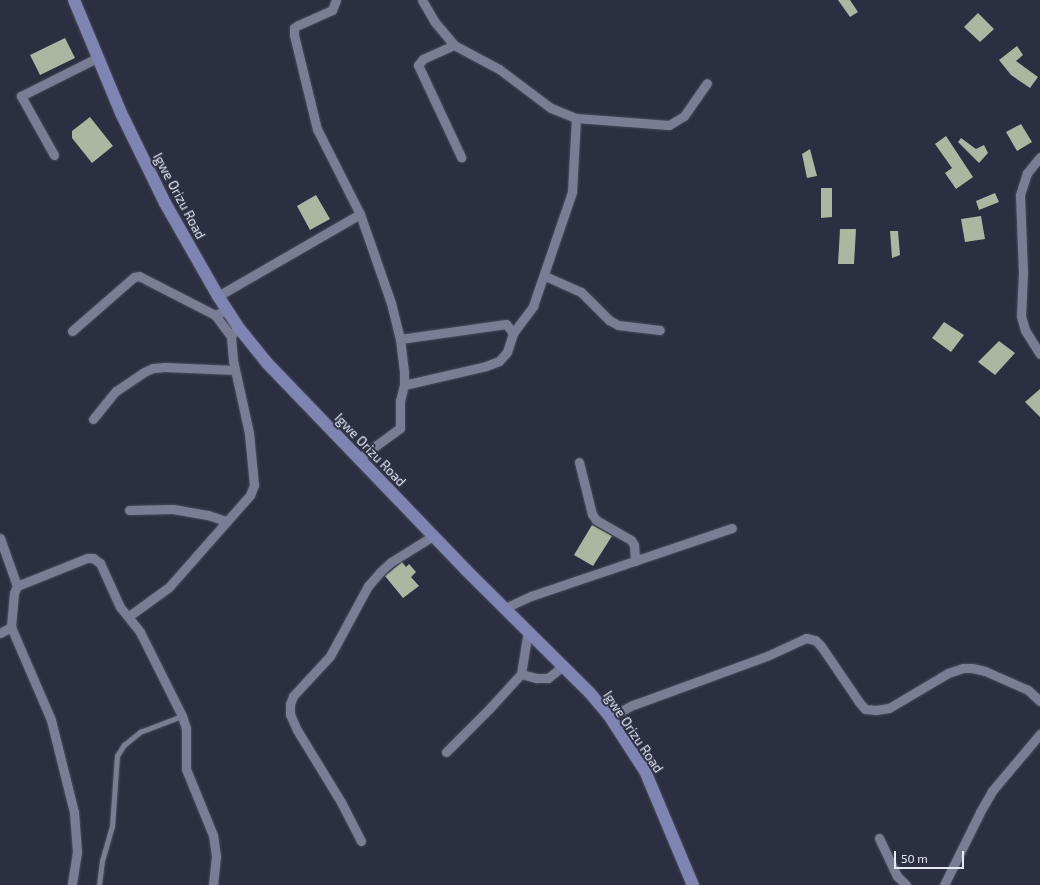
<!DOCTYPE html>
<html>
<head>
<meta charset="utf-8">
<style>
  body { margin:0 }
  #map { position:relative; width:1040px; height:885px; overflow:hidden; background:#2c2f42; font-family:"Exo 2",sans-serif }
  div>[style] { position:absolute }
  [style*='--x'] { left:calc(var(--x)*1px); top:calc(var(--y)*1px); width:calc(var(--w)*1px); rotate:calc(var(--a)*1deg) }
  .building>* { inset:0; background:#abb7a0 }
  .roads { filter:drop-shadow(0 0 1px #4b4e5d) drop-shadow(0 0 1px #4b4e5d) }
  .lane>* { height:4.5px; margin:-2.25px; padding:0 2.25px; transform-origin:2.25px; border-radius:2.25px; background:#7a7e95 }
  .street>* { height:9px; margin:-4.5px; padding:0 4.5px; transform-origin:4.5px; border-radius:4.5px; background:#7a7e95 }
  .secondary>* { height:12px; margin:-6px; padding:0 6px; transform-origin:6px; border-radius:6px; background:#7f85b2 }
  span { translate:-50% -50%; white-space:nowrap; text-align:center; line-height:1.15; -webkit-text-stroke:4px #2c2f42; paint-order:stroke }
  .street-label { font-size:13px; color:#e6e9f5 }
  .scale { position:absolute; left:894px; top:851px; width:70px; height:18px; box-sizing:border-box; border:2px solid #e6e9f5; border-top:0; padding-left:5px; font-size:12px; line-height:14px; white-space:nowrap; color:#e6e9f5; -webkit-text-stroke:3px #2c2f42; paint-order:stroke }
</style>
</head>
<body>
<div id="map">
  <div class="building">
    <div style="clip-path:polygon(838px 0,850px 0,858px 12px,850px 17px)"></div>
    <div style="clip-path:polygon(978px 13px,994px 29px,980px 42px,964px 27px)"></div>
    <div style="clip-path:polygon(65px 38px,75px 58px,40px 75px,30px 55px)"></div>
    <div style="clip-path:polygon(1017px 46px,1023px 55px,1016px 61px,1038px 77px,1030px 88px,1011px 75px,999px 60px)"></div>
    <div style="clip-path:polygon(90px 117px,113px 146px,92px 163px,72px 138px,72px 131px)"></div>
    <div style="clip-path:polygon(1021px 124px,1032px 142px,1017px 151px,1006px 132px)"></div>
    <div style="clip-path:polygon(946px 136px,973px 177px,956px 189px,945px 173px,952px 168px,935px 144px)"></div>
    <div style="clip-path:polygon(961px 138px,976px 149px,984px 145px,988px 153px,979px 163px,958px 142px)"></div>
    <div style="clip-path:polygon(810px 149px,817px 176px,807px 178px,802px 154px)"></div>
    <div style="clip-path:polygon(821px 188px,832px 188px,832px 217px,821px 218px)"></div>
    <div style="clip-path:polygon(995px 193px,999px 202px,979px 210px,976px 201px)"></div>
    <div style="clip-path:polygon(316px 195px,330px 219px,310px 230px,297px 206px)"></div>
    <div style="clip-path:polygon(981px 216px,985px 239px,965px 242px,961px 219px)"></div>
    <div style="clip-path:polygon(840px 229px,856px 229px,854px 264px,838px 264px)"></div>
    <div style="clip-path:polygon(890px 231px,898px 231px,900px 255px,892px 258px)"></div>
    <div style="clip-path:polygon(944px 322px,964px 335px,951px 352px,932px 338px)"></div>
    <div style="clip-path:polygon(999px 341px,1015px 353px,995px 375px,978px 362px)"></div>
    <div style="clip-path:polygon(1040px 389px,1040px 417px,1025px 402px)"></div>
    <div style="clip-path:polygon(592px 525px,612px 536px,593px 566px,574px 555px)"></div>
    <div style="clip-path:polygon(402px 562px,406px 567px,409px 564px,416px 572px,411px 577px,419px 586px,403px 598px,385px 576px)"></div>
  </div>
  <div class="roads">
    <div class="lane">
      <div style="--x:99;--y:885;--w:24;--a:-83"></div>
      <div style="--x:102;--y:861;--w:35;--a:-74"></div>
      <div style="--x:112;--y:827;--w:71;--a:-86"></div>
      <div style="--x:117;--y:756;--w:13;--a:-58"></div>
      <div style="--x:124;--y:745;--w:21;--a:-39"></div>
      <div style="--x:140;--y:732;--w:45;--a:-20.9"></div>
    </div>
    <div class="street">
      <div style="--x:336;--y:0;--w:11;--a:112"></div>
      <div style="--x:332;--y:10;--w:37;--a:156"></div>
      <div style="--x:298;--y:25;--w:5;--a:143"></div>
      <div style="--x:294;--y:28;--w:7;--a:90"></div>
      <div style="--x:294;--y:35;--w:97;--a:76.3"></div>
      <div style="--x:317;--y:129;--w:95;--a:63.2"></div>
      <div style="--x:360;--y:214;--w:94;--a:70.8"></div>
      <div style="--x:391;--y:303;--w:37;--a:76"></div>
      <div style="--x:400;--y:339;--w:33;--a:83"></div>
      <div style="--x:404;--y:372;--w:13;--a:90"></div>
      <div style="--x:404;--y:385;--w:16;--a:104"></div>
      <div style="--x:400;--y:401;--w:27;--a:90"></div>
      <div style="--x:400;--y:428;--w:51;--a:143.8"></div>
      <div style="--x:422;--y:0;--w:24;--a:60"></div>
      <div style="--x:434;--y:21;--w:31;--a:50"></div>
      <div style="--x:454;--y:45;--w:51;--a:28.1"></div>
      <div style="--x:499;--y:69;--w:65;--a:36.9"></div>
      <div style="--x:551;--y:108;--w:27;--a:22"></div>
      <div style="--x:576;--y:118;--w:93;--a:4.3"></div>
      <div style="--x:669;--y:125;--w:17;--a:-31"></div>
      <div style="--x:684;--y:116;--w:40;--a:-55.1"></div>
      <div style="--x:454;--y:45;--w:34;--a:156"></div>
      <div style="--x:423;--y:59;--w:8;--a:130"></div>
      <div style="--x:418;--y:65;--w:102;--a:64.9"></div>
      <div style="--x:54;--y:155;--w:68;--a:-119.2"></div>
      <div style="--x:21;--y:96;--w:87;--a:-26.6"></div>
      <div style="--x:1040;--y:157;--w:21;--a:129"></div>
      <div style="--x:1027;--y:173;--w:23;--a:108"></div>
      <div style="--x:1020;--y:195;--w:77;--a:87.8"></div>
      <div style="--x:1023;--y:272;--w:44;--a:92.6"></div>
      <div style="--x:1021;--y:316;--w:15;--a:74"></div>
      <div style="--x:1025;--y:330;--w:28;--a:58"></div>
      <div style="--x:545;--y:276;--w:39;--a:24"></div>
      <div style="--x:581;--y:292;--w:40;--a:45"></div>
      <div style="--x:609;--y:320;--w:10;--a:29"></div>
      <div style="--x:618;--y:325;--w:42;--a:6.8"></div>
      <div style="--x:218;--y:296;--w:164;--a:-30"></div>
      <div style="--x:215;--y:315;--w:26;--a:53"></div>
      <div style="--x:72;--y:331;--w:82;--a:-41.1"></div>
      <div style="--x:134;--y:277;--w:5;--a:-11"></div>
      <div style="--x:139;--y:276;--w:85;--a:27.2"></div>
      <div style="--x:215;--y:315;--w:13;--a:-23"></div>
      <div style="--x:400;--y:339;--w:107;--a:-8.1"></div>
      <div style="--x:506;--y:324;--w:11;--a:52"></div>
      <div style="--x:404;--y:385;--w:84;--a:-13"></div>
      <div style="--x:486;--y:366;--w:14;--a:-21"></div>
      <div style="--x:499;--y:361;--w:12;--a:-48"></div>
      <div style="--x:507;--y:352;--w:20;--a:-72"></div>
      <div style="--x:513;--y:333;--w:34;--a:-53"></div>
      <div style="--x:533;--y:306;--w:120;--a:-71.1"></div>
      <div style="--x:572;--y:192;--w:74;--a:-86.9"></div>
      <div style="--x:93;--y:419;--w:36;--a:-51"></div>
      <div style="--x:116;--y:391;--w:34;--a:-34"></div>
      <div style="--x:144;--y:372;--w:10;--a:-24"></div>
      <div style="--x:153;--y:368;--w:12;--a:-5"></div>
      <div style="--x:165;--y:367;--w:70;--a:2.5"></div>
      <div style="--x:579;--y:462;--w:54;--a:76"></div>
      <div style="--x:592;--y:514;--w:7;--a:56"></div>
      <div style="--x:596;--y:520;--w:40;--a:29.7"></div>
      <div style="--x:631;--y:540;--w:6;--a:59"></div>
      <div style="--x:634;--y:545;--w:16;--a:86"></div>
      <div style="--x:129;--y:510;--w:44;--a:-1.3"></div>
      <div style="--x:173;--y:509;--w:36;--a:10"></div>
      <div style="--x:208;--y:515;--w:18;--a:19"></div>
      <div style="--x:0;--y:538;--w:51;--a:70.5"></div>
      <div style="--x:505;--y:608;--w:29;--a:-25"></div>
      <div style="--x:531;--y:596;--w:212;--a:-18.7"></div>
      <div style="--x:129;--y:616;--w:49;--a:-35.9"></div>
      <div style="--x:169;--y:587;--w:123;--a:-48.6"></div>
      <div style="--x:250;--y:495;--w:11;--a:-68"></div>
      <div style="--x:254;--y:485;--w:52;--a:-95.5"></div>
      <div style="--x:249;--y:433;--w:75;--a:-102.4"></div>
      <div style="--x:233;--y:360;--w:24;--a:-95"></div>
      <div style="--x:231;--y:336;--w:11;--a:-52"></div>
      <div style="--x:11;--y:627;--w:101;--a:66.7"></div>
      <div style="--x:51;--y:720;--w:95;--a:76"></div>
      <div style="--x:74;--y:812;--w:40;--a:85.7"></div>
      <div style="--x:77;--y:852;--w:33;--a:99"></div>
      <div style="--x:0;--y:633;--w:13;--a:-29"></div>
      <div style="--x:11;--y:627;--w:34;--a:-85"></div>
      <div style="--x:14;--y:593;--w:8;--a:-67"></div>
      <div style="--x:17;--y:586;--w:75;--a:-21.8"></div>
      <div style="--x:87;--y:558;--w:6;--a:0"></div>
      <div style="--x:93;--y:558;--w:9;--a:36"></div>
      <div style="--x:100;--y:563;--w:48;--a:65.6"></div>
      <div style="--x:120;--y:607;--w:32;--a:51"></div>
      <div style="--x:140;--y:632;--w:94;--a:63.4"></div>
      <div style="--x:182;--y:716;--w:13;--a:72"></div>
      <div style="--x:186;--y:728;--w:41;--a:90"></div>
      <div style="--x:186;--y:769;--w:71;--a:67.8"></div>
      <div style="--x:213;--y:835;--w:21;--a:82"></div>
      <div style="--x:216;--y:856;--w:29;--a:96"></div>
      <div style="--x:521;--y:674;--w:16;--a:15"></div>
      <div style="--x:536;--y:678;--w:12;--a:0"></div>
      <div style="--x:548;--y:678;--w:19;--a:-39"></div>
      <div style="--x:610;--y:717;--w:26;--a:-28"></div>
      <div style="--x:633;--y:705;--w:143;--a:-20.1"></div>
      <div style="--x:767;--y:656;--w:43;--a:-24.8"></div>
      <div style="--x:806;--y:638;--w:9;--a:13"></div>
      <div style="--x:815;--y:640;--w:8;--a:45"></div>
      <div style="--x:821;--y:646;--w:68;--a:55.8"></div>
      <div style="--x:859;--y:702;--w:9;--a:49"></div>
      <div style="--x:865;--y:709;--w:11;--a:5"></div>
      <div style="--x:876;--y:710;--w:13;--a:-9"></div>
      <div style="--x:889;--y:708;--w:69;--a:-30.7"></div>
      <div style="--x:948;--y:673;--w:16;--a:-18"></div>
      <div style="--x:963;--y:668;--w:9;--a:0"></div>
      <div style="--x:972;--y:668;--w:13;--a:13"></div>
      <div style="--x:985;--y:671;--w:47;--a:23.8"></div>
      <div style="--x:1028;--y:690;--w:16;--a:43"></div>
      <div style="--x:446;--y:752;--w:61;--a:-45"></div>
      <div style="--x:489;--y:709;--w:47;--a:-47.6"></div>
      <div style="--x:521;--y:674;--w:44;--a:-80.8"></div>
      <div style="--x:879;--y:838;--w:42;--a:64.7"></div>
      <div style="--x:897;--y:876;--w:13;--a:45"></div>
      <div style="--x:361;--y:841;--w:44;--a:-117.1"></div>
      <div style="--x:341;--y:802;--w:84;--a:-121.4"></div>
      <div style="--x:297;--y:730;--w:17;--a:-114"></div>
      <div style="--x:290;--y:714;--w:10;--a:-90"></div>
      <div style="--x:290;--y:704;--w:9;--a:-69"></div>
      <div style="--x:293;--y:696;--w:54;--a:-47.2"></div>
      <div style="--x:330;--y:656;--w:80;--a:-61.5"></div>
      <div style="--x:368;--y:586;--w:18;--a:-49"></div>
      <div style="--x:380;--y:572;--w:15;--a:-42"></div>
      <div style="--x:391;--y:562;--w:49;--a:-31.8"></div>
      <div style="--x:944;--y:885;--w:81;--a:-63.7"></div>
      <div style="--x:980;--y:812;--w:24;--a:-60"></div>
      <div style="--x:992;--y:791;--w:75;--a:-49.9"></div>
    </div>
    <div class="secondary">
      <div style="--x:74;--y:0;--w:122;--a:67.4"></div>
      <div style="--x:121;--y:113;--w:100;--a:63.9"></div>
      <div style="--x:165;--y:203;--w:107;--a:60.3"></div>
      <div style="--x:218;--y:296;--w:37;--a:57"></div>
      <div style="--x:238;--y:327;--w:46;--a:51.1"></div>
      <div style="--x:267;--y:363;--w:287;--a:46.1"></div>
      <div style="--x:466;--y:570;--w:175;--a:44.8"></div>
      <div style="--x:590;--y:693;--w:31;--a:50"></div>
      <div style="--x:610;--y:717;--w:64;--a:57.1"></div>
      <div style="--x:645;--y:771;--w:124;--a:67.2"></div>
    </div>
  </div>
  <div class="street-label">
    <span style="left:179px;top:196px;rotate:62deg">Igwe Orizu Road</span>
    <span style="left:370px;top:450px;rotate:46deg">Igwe Orizu Road</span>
    <span style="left:633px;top:732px;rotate:56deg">Igwe Orizu Road</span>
  </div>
  <div class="scale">50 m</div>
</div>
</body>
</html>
